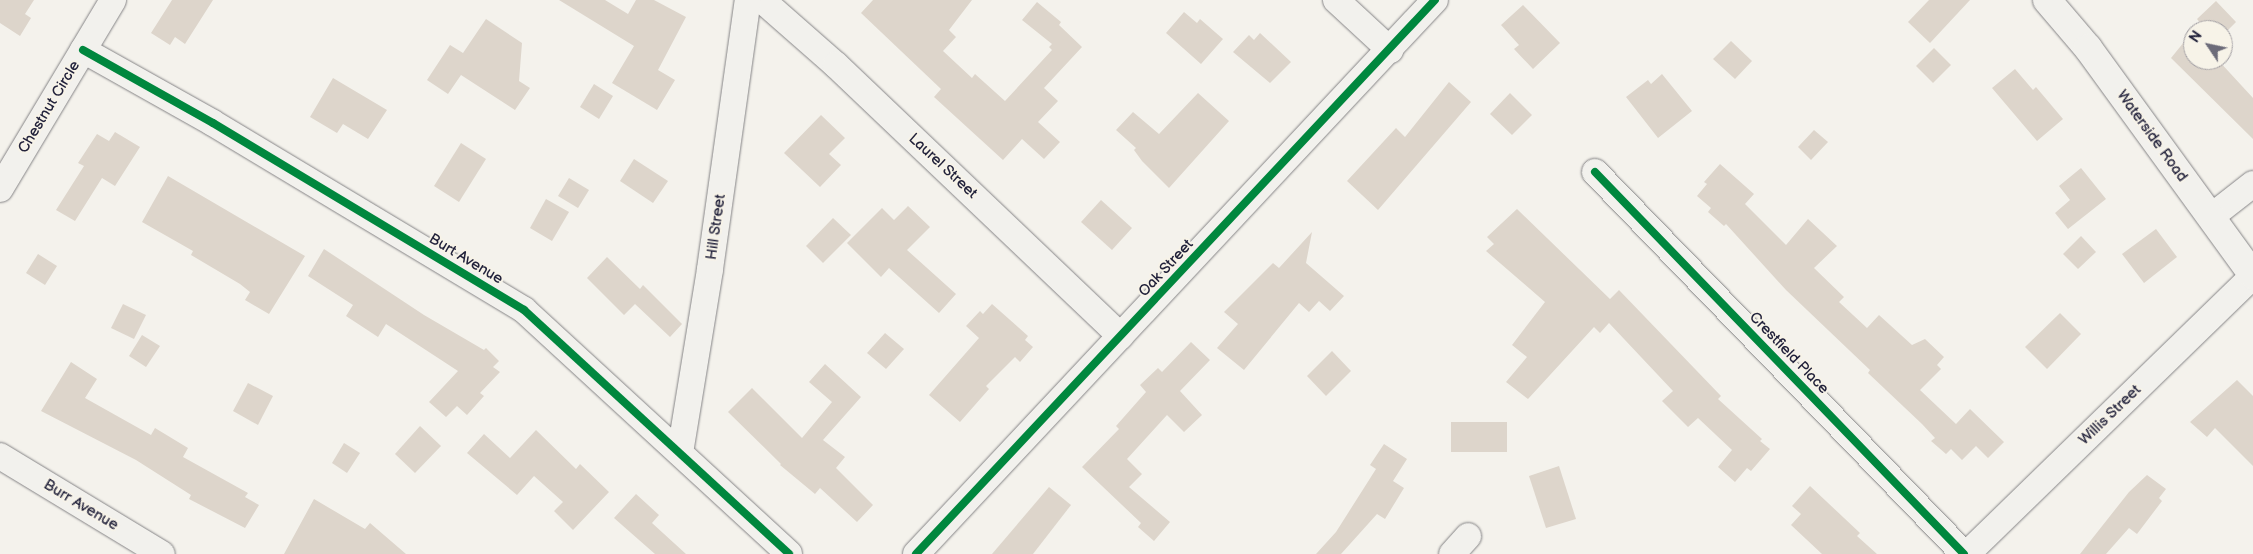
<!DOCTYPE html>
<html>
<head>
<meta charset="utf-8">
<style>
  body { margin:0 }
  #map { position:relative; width:2253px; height:554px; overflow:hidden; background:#f4f2ec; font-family:"Balsamiq Sans",sans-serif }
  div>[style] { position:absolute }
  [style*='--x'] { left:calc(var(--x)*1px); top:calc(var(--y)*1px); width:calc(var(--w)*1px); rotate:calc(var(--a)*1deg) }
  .building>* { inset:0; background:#ddd5cb }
  .roads { filter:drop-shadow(0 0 1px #858486) drop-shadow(0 0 1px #858486) }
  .minor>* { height:26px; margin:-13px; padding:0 13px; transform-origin:13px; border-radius:13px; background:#f2f1ed }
  .secondary>* { height:28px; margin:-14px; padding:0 14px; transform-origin:14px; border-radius:14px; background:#f2f1ed }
  .cycleway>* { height:8px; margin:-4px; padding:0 4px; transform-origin:4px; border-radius:4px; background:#00873e }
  span { translate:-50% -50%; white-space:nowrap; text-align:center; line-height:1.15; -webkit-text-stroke:4px #f7f3e8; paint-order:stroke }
  .street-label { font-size:15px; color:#22223b }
  .north { position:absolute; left:2183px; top:20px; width:50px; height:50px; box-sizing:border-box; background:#f7f3e8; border:1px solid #a29fa3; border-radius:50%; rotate:304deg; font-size:14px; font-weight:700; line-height:20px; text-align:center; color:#22223b }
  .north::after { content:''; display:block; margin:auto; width:18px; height:22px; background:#6c6b79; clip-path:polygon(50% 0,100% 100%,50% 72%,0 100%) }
</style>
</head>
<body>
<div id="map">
  <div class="building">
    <div style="clip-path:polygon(0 0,34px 0,25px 14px,31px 18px,20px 36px,0 23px)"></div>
    <div style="clip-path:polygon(172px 0,213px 0,185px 44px,175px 37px,170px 45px,151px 33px)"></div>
    <div style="clip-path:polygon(559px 0,605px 0,628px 14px,636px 0,654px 0,686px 17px,658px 70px,675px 80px,657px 110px,612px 83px,634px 46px)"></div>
    <div style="clip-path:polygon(873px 0,972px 0,949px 30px,956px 37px,943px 51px,972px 78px,975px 74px,1005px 101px,1052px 50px,1049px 47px,1052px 44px,1022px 20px,1037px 2px,1061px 22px,1059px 25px,1082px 47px,1044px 88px,1058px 101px,1038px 122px,1060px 142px,1044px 159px,1022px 139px,1003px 160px,934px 97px,941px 89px,861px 13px)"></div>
    <div style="clip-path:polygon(1929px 0,1970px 0,1930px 43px,1908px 22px)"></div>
    <div style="clip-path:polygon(2216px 1px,2236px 22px,2223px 35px,2223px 30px,2195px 30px,2201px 24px,2197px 19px)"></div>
    <div style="clip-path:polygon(1523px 5px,1560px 43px,1533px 69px,1514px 49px,1519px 45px,1501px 25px)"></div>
    <div style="clip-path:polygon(1184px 12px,1197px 23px,1200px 19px,1223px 39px,1201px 64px,1166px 33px)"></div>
    <div style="clip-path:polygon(486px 19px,522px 43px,519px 81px,530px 88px,515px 110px,461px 75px,448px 94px,427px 80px,450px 45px,463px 53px)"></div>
    <div style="clip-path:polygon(2193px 31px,2193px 60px,2218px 60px,2253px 98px,2253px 139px,2171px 58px)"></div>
    <div style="clip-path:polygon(1260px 33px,1291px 62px,1270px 83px,1233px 52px,1249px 35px,1254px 40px)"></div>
    <div style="clip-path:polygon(1731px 41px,1752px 61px,1735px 79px,1713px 59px)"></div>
    <div style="clip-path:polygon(1934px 48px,1951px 65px,1933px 83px,1916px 66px)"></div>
    <div style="clip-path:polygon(2015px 69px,2033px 90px,2036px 87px,2063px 119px,2037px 141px,1992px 88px)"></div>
    <div style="clip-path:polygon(1662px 74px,1692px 111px,1658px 138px,1626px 97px,1648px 80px,1651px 84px)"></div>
    <div style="clip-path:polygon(333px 78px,387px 110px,368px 139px,343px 124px,337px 133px,310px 117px)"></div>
    <div style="clip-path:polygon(1449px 82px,1471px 102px,1378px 210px,1347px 181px,1396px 128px,1405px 137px)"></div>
    <div style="clip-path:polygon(594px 84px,613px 96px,599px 119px,580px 107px)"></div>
    <div style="clip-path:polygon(1198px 93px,1229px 121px,1169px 188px,1142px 161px,1134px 150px,1136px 148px,1116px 130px,1133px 112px,1159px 134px)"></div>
    <div style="clip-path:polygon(1510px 93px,1532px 115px,1512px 135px,1490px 114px)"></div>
    <div style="clip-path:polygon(821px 115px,845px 138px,829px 154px,841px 165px,820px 187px,784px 153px)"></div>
    <div style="clip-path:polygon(1814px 130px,1828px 142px,1811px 160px,1798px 147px)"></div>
    <div style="clip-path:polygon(115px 132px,140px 147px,115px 186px,102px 178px,75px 221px,56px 210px,84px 166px,78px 163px,97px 134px,109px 141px)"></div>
    <div style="clip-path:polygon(461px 143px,486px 159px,459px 202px,434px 186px)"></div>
    <div style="clip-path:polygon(634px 159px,668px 181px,653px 203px,620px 181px)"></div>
    <div style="clip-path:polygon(1720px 164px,1754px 194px,1745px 204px,1786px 245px,1808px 219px,1837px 246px,1814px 268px,1844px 297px,1839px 302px,1867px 328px,1879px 315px,1912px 345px,1925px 339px,1944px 357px,1937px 365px,1941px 369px,1920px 390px,1956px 424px,1970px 409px,2004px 442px,1988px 458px,1976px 446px,1962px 460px,1951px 449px,1946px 454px,1931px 441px,1935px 438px,1922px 424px,1868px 373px,1870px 370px,1786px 290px,1726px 224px,1724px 226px,1708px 212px,1711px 208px,1697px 196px,1707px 184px,1704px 182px)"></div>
    <div style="clip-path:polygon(2081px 168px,2106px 199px,2068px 229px,2055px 213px,2070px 200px,2059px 186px)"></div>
    <div style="clip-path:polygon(168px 176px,305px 256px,269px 314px,245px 300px,250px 292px,240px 284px,191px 255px,193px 251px,142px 222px)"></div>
    <div style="clip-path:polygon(569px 178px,589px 190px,578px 208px,558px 196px)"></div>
    <div style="clip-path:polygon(546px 199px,569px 212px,552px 241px,530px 228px)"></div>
    <div style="clip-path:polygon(1101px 200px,1132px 228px,1112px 250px,1081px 222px)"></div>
    <div style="clip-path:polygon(908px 206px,930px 227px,907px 250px,956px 294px,939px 313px,889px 268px,881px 277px,847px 243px,882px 208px,894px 220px)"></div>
    <div style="clip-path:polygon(1517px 209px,1610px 299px,1619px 290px,1721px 396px,1718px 399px,1762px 439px,1760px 441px,1770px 449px,1751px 471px,1747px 468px,1735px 482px,1718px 467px,1732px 450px,1698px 418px,1688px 427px,1662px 401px,1673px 391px,1609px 323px,1600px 333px,1594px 327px,1528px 399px,1506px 382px,1527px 357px,1512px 345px,1545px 302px,1486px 251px,1494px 244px,1487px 237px)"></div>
    <div style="clip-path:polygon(833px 218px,851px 235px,823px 263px,806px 246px)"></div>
    <div style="clip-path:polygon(2156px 229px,2177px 257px,2144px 283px,2122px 254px)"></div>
    <div style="clip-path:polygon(1312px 232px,1306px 263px,1344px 296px,1330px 311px,1319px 301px,1309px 312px,1299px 303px,1244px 370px,1217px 348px,1238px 324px,1224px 312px,1273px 263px,1279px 268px)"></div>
    <div style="clip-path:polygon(2081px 236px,2096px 252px,2078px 269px,2063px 254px)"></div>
    <div style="clip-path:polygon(324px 249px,424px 315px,484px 350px,486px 348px,499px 361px,493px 367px,500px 372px,480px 393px,484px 396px,467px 415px,457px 406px,446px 417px,429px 402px,458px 371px,386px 324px,378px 337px,346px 316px,353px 305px,308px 276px)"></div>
    <div style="clip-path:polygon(38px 254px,57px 266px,45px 285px,26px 273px)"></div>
    <div style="clip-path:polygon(607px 257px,640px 289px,643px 285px,682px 324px,670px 337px,635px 304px,624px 315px,587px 278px)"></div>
    <div style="clip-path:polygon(123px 304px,146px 315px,134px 339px,111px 328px)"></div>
    <div style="clip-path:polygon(992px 304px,1028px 336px,1025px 340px,1033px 347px,1020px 362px,1015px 357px,986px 386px,989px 389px,960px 422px,929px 395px,979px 338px,966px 326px,980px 311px,983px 314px)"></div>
    <div style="clip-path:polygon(2060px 313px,2081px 334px,2047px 369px,2025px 347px)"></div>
    <div style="clip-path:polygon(885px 333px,904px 349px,886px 369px,867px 353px)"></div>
    <div style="clip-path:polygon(142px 335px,160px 346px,146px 367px,129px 356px)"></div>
    <div style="clip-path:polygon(1191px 342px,1210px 360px,1180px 391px,1202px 415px,1184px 432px,1167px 415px,1127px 459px,1142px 474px,1129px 487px,1170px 522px,1154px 541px,1138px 527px,1141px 523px,1082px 467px,1119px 429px,1116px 426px,1146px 392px,1140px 385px,1158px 368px,1162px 372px)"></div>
    <div style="clip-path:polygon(1332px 351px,1351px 371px,1326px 396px,1307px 376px)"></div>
    <div style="clip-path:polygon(71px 362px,97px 379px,85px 398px,151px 435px,155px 428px,188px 448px,183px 457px,248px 493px,245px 497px,259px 505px,245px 528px,189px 499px,191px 495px,136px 460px,41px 411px)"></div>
    <div style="clip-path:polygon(825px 364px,861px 397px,823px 440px,845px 457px,836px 468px,873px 505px,857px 522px,820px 488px,815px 494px,780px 465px,781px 464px,728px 412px,752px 388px,802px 438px,832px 402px,809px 382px)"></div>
    <div style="clip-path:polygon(2237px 380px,2253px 396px,2253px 466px,2215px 428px,2207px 437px,2190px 422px)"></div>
    <div style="clip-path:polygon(248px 383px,273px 396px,258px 425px,233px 411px)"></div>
    <div style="clip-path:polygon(1451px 422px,1507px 422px,1507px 452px,1451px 452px)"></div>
    <div style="clip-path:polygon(420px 426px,441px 446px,415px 473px,395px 454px)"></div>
    <div style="clip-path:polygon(536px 430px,576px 469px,580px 464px,609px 492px,573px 530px,554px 511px,563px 502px,534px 476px,517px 495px,467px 453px,484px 434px,510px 458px)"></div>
    <div style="clip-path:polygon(344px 443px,360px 453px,347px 473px,332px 463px)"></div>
    <div style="clip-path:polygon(1384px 444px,1407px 459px,1393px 481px,1404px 488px,1385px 519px,1377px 514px,1341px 554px,1316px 554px,1336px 532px,1376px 469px,1370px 465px)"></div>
    <div style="clip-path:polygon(1559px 466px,1576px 519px,1546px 528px,1529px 476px)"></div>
    <div style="clip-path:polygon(2147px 475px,2166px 489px,2159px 498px,2162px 501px,2137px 534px,2129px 528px,2106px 554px,2080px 554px,2129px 492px)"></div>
    <div style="clip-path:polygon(1810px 486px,1860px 533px,1857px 536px,1877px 554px,1822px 554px,1791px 525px,1801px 514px,1792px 506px)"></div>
    <div style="clip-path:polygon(1049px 487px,1071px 505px,1033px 554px,992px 554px)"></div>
    <div style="clip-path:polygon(636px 494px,659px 515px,652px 523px,686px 554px,655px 554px,614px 518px)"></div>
    <div style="clip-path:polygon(314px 499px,365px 529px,370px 523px,406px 554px,284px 554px)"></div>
  </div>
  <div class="roads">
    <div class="minor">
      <div style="--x:762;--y:0;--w:98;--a:41.3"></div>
      <div style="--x:836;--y:65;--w:393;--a:43.6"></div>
      <div style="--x:1336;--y:0;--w:74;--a:42.8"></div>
      <div style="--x:83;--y:50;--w:149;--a:29.3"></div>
      <div style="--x:213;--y:123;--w:363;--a:31"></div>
      <div style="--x:524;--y:310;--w:360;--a:42.6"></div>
      <div style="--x:1595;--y:172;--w:531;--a:45.99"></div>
      <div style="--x:0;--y:189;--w:220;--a:-59.1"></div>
      <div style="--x:2212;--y:216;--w:52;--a:-38"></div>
      <div style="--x:680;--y:453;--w:186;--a:-80.7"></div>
      <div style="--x:710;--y:269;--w:272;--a:-82"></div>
      <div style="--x:0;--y:456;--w:189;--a:31.2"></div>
      <div style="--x:916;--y:554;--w:759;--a:-46.87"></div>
      <div style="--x:1452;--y:554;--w:24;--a:-48"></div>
      <div style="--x:1967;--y:554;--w:399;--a:-44.2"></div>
    </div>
    <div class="secondary">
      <div style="--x:2047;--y:0;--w:63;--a:49.5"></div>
      <div style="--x:2088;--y:48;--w:281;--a:54"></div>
    </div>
  </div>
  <div class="cycleway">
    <div style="--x:83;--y:50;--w:149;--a:29.3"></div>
    <div style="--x:213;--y:123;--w:363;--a:31"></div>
    <div style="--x:524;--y:310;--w:360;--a:42.6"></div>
    <div style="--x:1595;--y:172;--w:531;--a:45.99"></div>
    <div style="--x:916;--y:554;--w:759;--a:-46.87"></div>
  </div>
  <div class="street-label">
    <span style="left:49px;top:107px;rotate:-59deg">Chestnut Circle</span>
    <span style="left:2152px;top:136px;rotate:54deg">Waterside Road</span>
    <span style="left:943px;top:166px;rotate:43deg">Laurel Street</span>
    <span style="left:716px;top:227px;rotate:-82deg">Hill Street</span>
    <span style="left:466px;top:259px;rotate:31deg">Burt Avenue</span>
    <span style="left:1166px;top:268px;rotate:-47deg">Oak Street</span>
    <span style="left:1789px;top:353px;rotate:46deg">Crestfield Place</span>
    <span style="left:2110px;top:415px;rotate:-44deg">Willis Street</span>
    <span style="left:81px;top:505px;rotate:31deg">Burr Avenue</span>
  </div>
  <div class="north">N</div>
</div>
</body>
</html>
